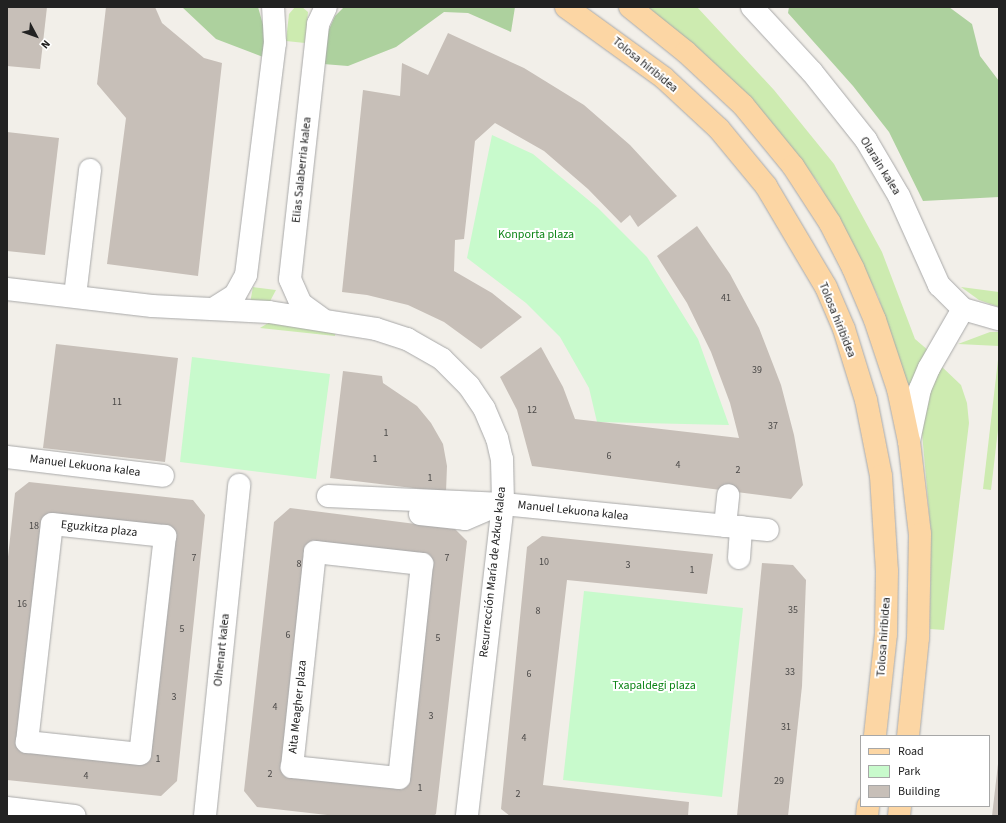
<!DOCTYPE html>
<html>
<head>
<meta charset="utf-8">
<style>
  body { margin:0 }
  #map { position:relative; width:1006px; height:823px; overflow:hidden; background:#f2efe9; font-family:"Source Sans 3",sans-serif }
  div>[style] { position:absolute }
  [style*='--x'] { left:calc(var(--x)*1px); top:calc(var(--y)*1px); width:calc(var(--w)*1px); rotate:calc(var(--a)*1deg) }
  .grass>* { inset:0; background:#cdebb0 }
  .forest>* { inset:0; background:#add19e }
  .park>* { inset:0; background:#c8facc }
  .building>* { inset:0; background:#c7bfb8 }
  .roads { filter:drop-shadow(0 0 1px #a9a9a9) drop-shadow(0 0 1px #a9a9a9) }
  .minor>* { height:22px; margin:-11px; padding:0 11px; transform-origin:11px; border-radius:11px; background:#fff }
  .major>* { height:22px; margin:-11px; padding:0 11px; transform-origin:11px; border-radius:11px; background:#fcd6a4 }
  span { translate:-50% -50%; white-space:nowrap; text-align:center; line-height:1.15; -webkit-text-stroke:4px #fff; paint-order:stroke }
  .number-label { font-size:10px; color:#4b4948 }
  .number-label span { -webkit-text-stroke-width:0 }
  .street-label { font-size:12px; color:#222 }
  .park-label { font-size:12px; color:#0c8416 }
  .frame { position:absolute; inset:0; border:8px solid #222; pointer-events:none }
  .legend { position:absolute; left:860px; top:735px; width:130px; height:72px; box-sizing:border-box; background:#fff; border:1px solid #a7a7a7; margin:0; padding:5px 7px; list-style:none; font-size:12px; color:#222 }
  .legend li { display:flex; align-items:center; gap:8px; height:20px }
  .legend b { width:20px; border:1px solid #a7a7a7 }
  .north { position:absolute; left:16px; top:16px; width:40px; height:40px; -webkit-text-stroke:3px #fff; paint-order:stroke; rotate:131deg; font-size:11px; font-weight:700; line-height:16px; text-align:center; color:#222 }
  .north::after { content:''; display:block; margin:auto; width:14px; height:18px; background:#222; clip-path:polygon(50% 0,100% 100%,50% 72%,0 100%) }
</style>
</head>
<body>
<div id="map">
  <div class="grass">
    <div style="clip-path:polygon(295px 7px,302px 7px,308px 12px,305px 43px,286px 41px,289px 14px)"></div>
    <div style="clip-path:polygon(648px 7px,697px 7px,774px 90px,834px 164px,882px 252px,915px 339px,929px 351px,909px 392px,878px 296px,818px 182px,750px 97px)"></div>
    <div style="clip-path:polygon(253px 287px,276px 290px,268px 305px,250px 303px)"></div>
    <div style="clip-path:polygon(961px 287px,999px 292px,999px 307px,979px 300px)"></div>
    <div style="clip-path:polygon(273px 320px,336px 329px,335px 336px,260px 328px)"></div>
    <div style="clip-path:polygon(990px 332px,999px 332px,999px 346px,958px 344px)"></div>
    <div style="clip-path:polygon(998px 360px,999px 421px,991px 490px,983px 489px)"></div>
    <div style="clip-path:polygon(940px 365px,961px 385px,967px 403px,969px 423px,944px 630px,930px 629px,931px 533px,922px 433px,927px 395px)"></div>
  </div>
  <div class="forest">
    <div style="clip-path:polygon(182px 7px,258px 7px,266px 35px,263px 57px,216px 39px)"></div>
    <div style="clip-path:polygon(344px 7px,515px 7px,511px 32px,468px 13px,444px 12px,396px 47px,348px 66px,323px 64px,326px 36px,335px 16px)"></div>
    <div style="clip-path:polygon(789px 7px,949px 7px,972px 24px,980px 56px,999px 81px,999px 197px,923px 201px,889px 132px,853px 86px,788px 13px)"></div>
  </div>
  <div class="park">
    <div style="clip-path:polygon(492px 135px,533px 154px,598px 208px,647px 257px,698px 339px,729px 425px,597px 422px,589px 388px,560px 337px,526px 303px,467px 258px)"></div>
    <div style="clip-path:polygon(192px 357px,330px 374px,316px 479px,180px 462px)"></div>
    <div style="clip-path:polygon(584px 591px,743px 608px,722px 797px,563px 780px)"></div>
  </div>
  <div class="building">
    <div style="clip-path:polygon(7px 7px,47px 7px,40px 69px,7px 66px)"></div>
    <div style="clip-path:polygon(106px 7px,155px 7px,162px 23px,204px 58px,222px 63px,198px 276px,107px 264px,126px 118px,97px 84px)"></div>
    <div style="clip-path:polygon(448px 33px,524px 68px,584px 105px,630px 145px,677px 196px,638px 227px,630px 215px,621px 223px,588px 189px,544px 151px,495px 123px,475px 141px,464px 239px,455px 240px,454px 271px,492px 293px,522px 317px,481px 349px,444px 322px,408px 305px,367px 295px,342px 292px,363px 90px,400px 96px,402px 63px,428px 75px)"></div>
    <div style="clip-path:polygon(7px 132px,59px 138px,45px 255px,7px 251px)"></div>
    <div style="clip-path:polygon(697px 226px,730px 274px,759px 328px,781px 385px,794px 435px,803px 485px,791px 499px,532px 466px,517px 410px,500px 377px,541px 347px,563px 387px,575px 419px,739px 438px,730px 403px,711px 352px,687px 303px,657px 256px)"></div>
    <div style="clip-path:polygon(56px 344px,178px 358px,165px 462px,43px 448px)"></div>
    <div style="clip-path:polygon(343px 371px,382px 376px,383px 383px,417px 406px,431px 423px,443px 444px,447px 466px,446px 492px,330px 478px)"></div>
    <div style="clip-path:polygon(evenodd,29px 482px,193px 500px,205px 515px,177px 781px,161px 796px,7px 780px,7px 566px,15px 493px,29px 482px,52px 524px,165px 536px,140px 754px,27px 742px,52px 524px)"></div>
    <div style="clip-path:polygon(evenodd,290px 508px,455px 529px,467px 541px,436px 814px,433px 816px,336px 816px,257px 807px,244px 791px,274px 522px,290px 508px,315px 552px,422px 564px,399px 778px,292px 767px,315px 552px)"></div>
    <div style="clip-path:polygon(542px 536px,713px 554px,707px 594px,567px 580px,543px 785px,689px 802px,688px 816px,510px 816px,501px 809px,527px 547px)"></div>
    <div style="clip-path:polygon(762px 563px,793px 565px,806px 580px,802px 686px,788px 816px,737px 816px)"></div>
    <div style="clip-path:polygon(998px 764px,999px 816px,992px 816px)"></div>
  </div>
  <div class="roads">
    <div class="minor">
      <div style="--x:752;--y:7;--w:88;--a:47.3"></div>
      <div style="--x:812;--y:72;--w:87;--a:51.5"></div>
      <div style="--x:866;--y:140;--w:65;--a:59.5"></div>
      <div style="--x:899;--y:196;--w:98;--a:65.8"></div>
      <div style="--x:939;--y:285;--w:34;--a:45"></div>
      <div style="--x:963;--y:309;--w:37;--a:16"></div>
      <div style="--x:7;--y:289;--w:146;--a:6.7"></div>
      <div style="--x:152;--y:306;--w:117;--a:2.9"></div>
      <div style="--x:269;--y:312;--w:108;--a:9"></div>
      <div style="--x:376;--y:329;--w:33;--a:18"></div>
      <div style="--x:407;--y:339;--w:40;--a:29.7"></div>
      <div style="--x:442;--y:359;--w:38;--a:45"></div>
      <div style="--x:469;--y:386;--w:27;--a:56"></div>
      <div style="--x:484;--y:408;--w:33;--a:67"></div>
      <div style="--x:497;--y:438;--w:22;--a:77"></div>
      <div style="--x:502;--y:459;--w:45;--a:88.7"></div>
      <div style="--x:503;--y:504;--w:314;--a:96.6"></div>
      <div style="--x:75;--y:296;--w:127;--a:-83.2"></div>
      <div style="--x:216;--y:307;--w:22;--a:-32"></div>
      <div style="--x:235;--y:295;--w:23;--a:-61"></div>
      <div style="--x:246;--y:275;--w:234;--a:-82.9"></div>
      <div style="--x:275;--y:43;--w:36;--a:-93"></div>
      <div style="--x:322;--y:319;--w:26;--a:-144"></div>
      <div style="--x:301;--y:304;--w:27;--a:-114"></div>
      <div style="--x:290;--y:279;--w:257;--a:-83.7"></div>
      <div style="--x:318;--y:24;--w:19;--a:-65"></div>
      <div style="--x:909;--y:441;--w:53;--a:-78.1"></div>
      <div style="--x:920;--y:389;--w:23;--a:-67"></div>
      <div style="--x:929;--y:368;--w:68;--a:-60"></div>
      <div style="--x:7;--y:457;--w:157;--a:6.9"></div>
      <div style="--x:328;--y:496;--w:175;--a:2.6"></div>
      <div style="--x:503;--y:504;--w:266;--a:5.6"></div>
      <div style="--x:420;--y:514;--w:45;--a:6.3"></div>
      <div style="--x:465;--y:519;--w:34;--a:-23"></div>
      <div style="--x:52;--y:524;--w:114;--a:6.1"></div>
      <div style="--x:165;--y:536;--w:219;--a:96.5"></div>
      <div style="--x:140;--y:754;--w:114;--a:-173.9"></div>
      <div style="--x:27;--y:742;--w:219;--a:-83.5"></div>
      <div style="--x:725;--y:526;--w:31;--a:-84"></div>
      <div style="--x:315;--y:552;--w:108;--a:6.4"></div>
      <div style="--x:422;--y:564;--w:215;--a:96.1"></div>
      <div style="--x:399;--y:778;--w:108;--a:-174.1"></div>
      <div style="--x:292;--y:767;--w:216;--a:-83.9"></div>
      <div style="--x:739;--y:558;--w:31;--a:-86"></div>
      <div style="--x:7;--y:808;--w:68;--a:6.7"></div>
      <div style="--x:205;--y:816;--w:333;--a:-84.1"></div>
    </div>
    <div class="major">
      <div style="--x:566;--y:7;--w:121;--a:35.9"></div>
      <div style="--x:664;--y:78;--w:75;--a:42.8"></div>
      <div style="--x:719;--y:129;--w:74;--a:50.5"></div>
      <div style="--x:766;--y:186;--w:117;--a:59.3"></div>
      <div style="--x:826;--y:287;--w:46;--a:66.8"></div>
      <div style="--x:844;--y:329;--w:74;--a:72.8"></div>
      <div style="--x:866;--y:400;--w:77;--a:78.8"></div>
      <div style="--x:881;--y:476;--w:95;--a:86.4"></div>
      <div style="--x:887;--y:571;--w:63;--a:90.9"></div>
      <div style="--x:886;--y:634;--w:103;--a:96.2"></div>
      <div style="--x:630;--y:7;--w:72;--a:38.8"></div>
      <div style="--x:686;--y:52;--w:78;--a:42.9"></div>
      <div style="--x:743;--y:105;--w:79;--a:50.7"></div>
      <div style="--x:793;--y:166;--w:68;--a:57"></div>
      <div style="--x:830;--y:223;--w:51;--a:62.9"></div>
      <div style="--x:853;--y:268;--w:56;--a:67.1"></div>
      <div style="--x:875;--y:320;--w:73;--a:71.6"></div>
      <div style="--x:898;--y:389;--w:53;--a:78.1"></div>
      <div style="--x:909;--y:441;--w:94;--a:83.3"></div>
      <div style="--x:920;--y:534;--w:104;--a:91.1"></div>
      <div style="--x:918;--y:638;--w:99;--a:95.8"></div>
      <div style="--x:867;--y:816;--w:10;--a:-84"></div>
      <div style="--x:899;--y:816;--w:10;--a:-84"></div>
    </div>
  </div>
  <div class="number-label">
    <span style="left:726px;top:299px">41</span>
    <span style="left:757px;top:371px">39</span>
    <span style="left:117px;top:403px">11</span>
    <span style="left:532px;top:411px">12</span>
    <span style="left:773px;top:427px">37</span>
    <span style="left:386px;top:434px">1</span>
    <span style="left:609px;top:457px">6</span>
    <span style="left:375px;top:460px">1</span>
    <span style="left:678px;top:466px">4</span>
    <span style="left:738px;top:471px">2</span>
    <span style="left:430px;top:479px">1</span>
    <span style="left:34px;top:527px">18</span>
    <span style="left:194px;top:559px">7</span>
    <span style="left:447px;top:559px">7</span>
    <span style="left:544px;top:563px">10</span>
    <span style="left:299px;top:565px">8</span>
    <span style="left:628px;top:566px">3</span>
    <span style="left:692px;top:571px">1</span>
    <span style="left:22px;top:605px">16</span>
    <span style="left:793px;top:611px">35</span>
    <span style="left:538px;top:612px">8</span>
    <span style="left:182px;top:630px">5</span>
    <span style="left:288px;top:636px">6</span>
    <span style="left:438px;top:639px">5</span>
    <span style="left:790px;top:673px">33</span>
    <span style="left:529px;top:675px">6</span>
    <span style="left:174px;top:698px">3</span>
    <span style="left:275px;top:708px">4</span>
    <span style="left:431px;top:717px">3</span>
    <span style="left:786px;top:728px">31</span>
    <span style="left:524px;top:739px">4</span>
    <span style="left:158px;top:760px">1</span>
    <span style="left:270px;top:775px">2</span>
    <span style="left:86px;top:777px">4</span>
    <span style="left:779px;top:782px">29</span>
    <span style="left:420px;top:789px">1</span>
    <span style="left:518px;top:795px">2</span>
  </div>
  <div class="street-label">
    <span style="left:645px;top:65px;rotate:39deg">Tolosa hiribidea</span>
    <span style="left:880px;top:166px;rotate:58deg">Olarain kalea</span>
    <span style="left:302px;top:170px;rotate:-84deg">Elias Salaberria kalea</span>
    <span style="left:837px;top:320px;rotate:68deg">Tolosa hiribidea</span>
    <span style="left:85px;top:466px;rotate:7deg">Manuel Lekuona kalea</span>
    <span style="left:573px;top:511px;rotate:6deg">Manuel Lekuona kalea</span>
    <span style="left:99px;top:529px;rotate:6deg">Eguzkitza plaza</span>
    <span style="left:493px;top:572px;rotate:-84deg">Resurrección María de Azkue kalea</span>
    <span style="left:884px;top:637px;rotate:-86deg">Tolosa hiribidea</span>
    <span style="left:222px;top:650px;rotate:-84deg">Oihenart kalea</span>
    <span style="left:298px;top:707px;rotate:-84deg">Aita Meagher plaza</span>
  </div>
  <div class="park-label">
    <span style="left:536px;top:235px">Konporta plaza</span>
    <span style="left:654px;top:686px">Txapaldegi plaza</span>
  </div>
  <div class="frame"></div>
  <ul class="legend">
  <li><b style="height:5px;background:#fcd6a4"></b>Road</li>
  <li><b style="height:11px;background:#c8facc"></b>Park</li>
  <li><b style="height:11px;background:#c7bfb8"></b>Building</li>
  </ul>
  <div class="north">N</div>
</div>
</body>
</html>
